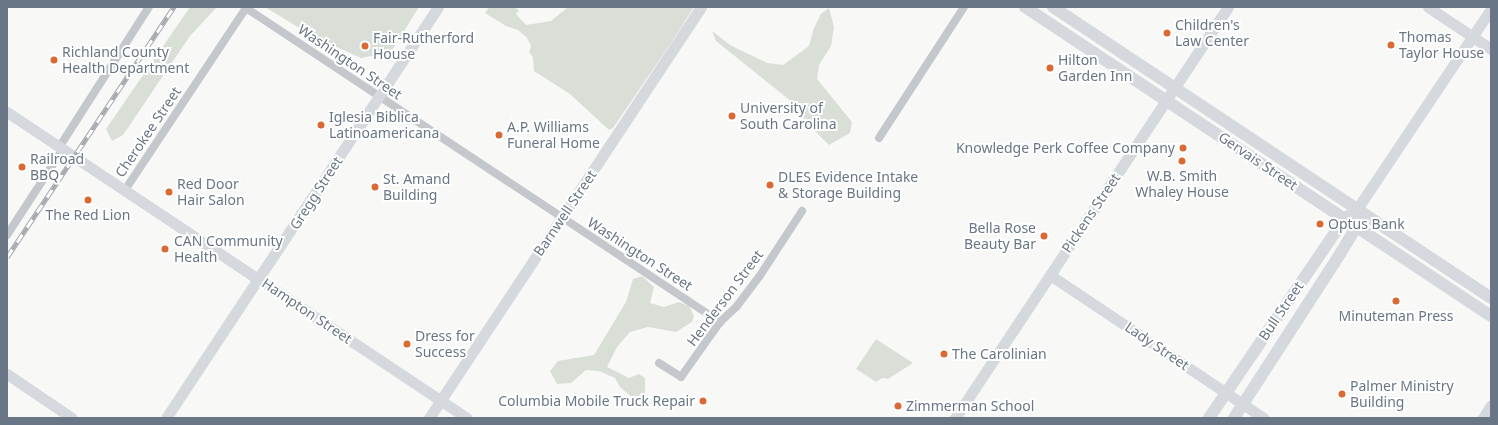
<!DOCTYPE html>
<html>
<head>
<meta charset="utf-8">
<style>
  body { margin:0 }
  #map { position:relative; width:1498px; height:425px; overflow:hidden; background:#f8f8f6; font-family:"Noto Sans",sans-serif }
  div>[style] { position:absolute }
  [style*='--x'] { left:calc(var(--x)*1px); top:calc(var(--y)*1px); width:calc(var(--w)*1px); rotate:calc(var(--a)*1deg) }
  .green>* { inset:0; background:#d9dfd7 }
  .street>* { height:8px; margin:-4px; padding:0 4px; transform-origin:4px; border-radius:4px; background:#c4c7cb }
  .secondary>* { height:11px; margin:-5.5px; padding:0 5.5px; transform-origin:5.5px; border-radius:5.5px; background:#d5d9dd }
  .primary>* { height:12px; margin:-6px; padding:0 6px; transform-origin:6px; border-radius:6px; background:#d5d9dd }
  .rail>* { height:4.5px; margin-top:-2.25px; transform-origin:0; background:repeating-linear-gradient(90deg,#fff 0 9px,#a5aab0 0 18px); box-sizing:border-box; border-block:1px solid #a5aab0 }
  .dots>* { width:11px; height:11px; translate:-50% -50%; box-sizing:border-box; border:2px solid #fff; border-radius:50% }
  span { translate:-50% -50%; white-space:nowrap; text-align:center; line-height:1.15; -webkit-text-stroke:4px #fff; paint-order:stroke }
  .poi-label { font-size:14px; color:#697685 }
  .left { translate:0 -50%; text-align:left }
  .right { translate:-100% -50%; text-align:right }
  .street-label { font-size:14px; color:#697685 }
  .frame { position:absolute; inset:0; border:8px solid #697685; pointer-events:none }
</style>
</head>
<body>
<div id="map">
  <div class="green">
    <div style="clip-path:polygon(190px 7px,217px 7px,190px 36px,123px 135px,112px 141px,106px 129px)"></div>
    <div style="clip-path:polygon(265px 7px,419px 7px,391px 52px,361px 58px,314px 37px)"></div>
    <div style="clip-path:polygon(489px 7px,514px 7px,519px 10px,516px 14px,526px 25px,551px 21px,568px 7px,694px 7px,671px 43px,613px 128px,609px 130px,570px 94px,534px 71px,533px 57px,529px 52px,531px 46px,527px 38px,518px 30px,506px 26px,485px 13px)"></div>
    <div style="clip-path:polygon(829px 8px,834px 27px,831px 46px,819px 65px,817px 79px,852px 122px,850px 133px,829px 145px,806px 122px,797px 106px,716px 41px,712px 31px,730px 45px,767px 63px,783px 65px,809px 46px,814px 28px,821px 14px)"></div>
    <div style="clip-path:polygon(642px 276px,654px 287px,650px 303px,664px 307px,679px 302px,689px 306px,694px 316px,692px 322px,676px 332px,648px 327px,630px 332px,617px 347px,607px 367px,629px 378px,639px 374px,645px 378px,645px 393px,633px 398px,620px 387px,615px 378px,599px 371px,586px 370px,571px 383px,557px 384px,550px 371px,558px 361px,594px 355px,626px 302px,633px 279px)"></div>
    <div style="clip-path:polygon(876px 339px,913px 363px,888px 379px,882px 378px,876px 382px,856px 369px)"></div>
  </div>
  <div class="street">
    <div style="--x:879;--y:138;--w:156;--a:-57"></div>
    <div style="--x:60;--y:146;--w:165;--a:-57.4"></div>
    <div style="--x:125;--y:190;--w:219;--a:-56.4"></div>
    <div style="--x:246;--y:8;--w:569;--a:33.52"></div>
    <div style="--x:7;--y:235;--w:103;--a:-56.9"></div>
    <div style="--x:659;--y:363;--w:26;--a:32"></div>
    <div style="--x:681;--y:377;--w:67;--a:-54.7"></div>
    <div style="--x:720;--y:322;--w:23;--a:-43"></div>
    <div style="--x:737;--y:306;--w:36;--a:-53"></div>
    <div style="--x:759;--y:277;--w:79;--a:-56.9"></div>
  </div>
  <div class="secondary">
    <div style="--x:1428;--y:7;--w:76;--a:33.7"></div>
    <div style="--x:7;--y:112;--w:552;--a:33.63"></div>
    <div style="--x:1357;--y:209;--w:241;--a:-56.2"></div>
    <div style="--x:1050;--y:275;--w:257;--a:33.8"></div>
    <div style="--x:7;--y:374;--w:78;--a:34.1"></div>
    <div style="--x:166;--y:418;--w:493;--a:-56.5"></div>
    <div style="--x:429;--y:418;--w:493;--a:-56.5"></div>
    <div style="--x:955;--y:418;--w:493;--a:-56.4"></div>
    <div style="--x:1483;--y:418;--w:15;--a:-58"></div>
  </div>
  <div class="primary">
    <div style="--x:1025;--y:7;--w:559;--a:33.55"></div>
    <div style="--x:1053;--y:7;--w:526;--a:33.6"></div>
    <div style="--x:1209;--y:418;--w:240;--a:-55.8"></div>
    <div style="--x:1344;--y:219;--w:7;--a:-34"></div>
    <div style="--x:1234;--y:418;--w:195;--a:-57.1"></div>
    <div style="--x:1340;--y:254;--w:31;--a:-59"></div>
    <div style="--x:1356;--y:227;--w:8;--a:-83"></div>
  </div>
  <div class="rail">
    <div style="--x:7;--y:257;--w:301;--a:-56.3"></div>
  </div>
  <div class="dots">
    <div style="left:1167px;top:33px;background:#da6933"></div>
    <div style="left:1391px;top:45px;background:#da6933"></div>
    <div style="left:365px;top:46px;background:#da6933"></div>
    <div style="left:54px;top:60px;background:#da6933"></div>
    <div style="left:1050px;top:68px;background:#da6933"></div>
    <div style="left:732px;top:116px;background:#da6933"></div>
    <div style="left:321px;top:125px;background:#da6933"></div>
    <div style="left:499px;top:135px;background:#da6933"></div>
    <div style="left:1183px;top:148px;background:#da6933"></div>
    <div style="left:1182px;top:161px;background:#da6933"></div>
    <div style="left:22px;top:167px;background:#da6933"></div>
    <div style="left:770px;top:185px;background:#da6933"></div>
    <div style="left:375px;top:187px;background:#da6933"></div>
    <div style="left:169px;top:192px;background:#da6933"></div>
    <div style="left:88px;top:200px;background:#da6933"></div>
    <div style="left:1320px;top:224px;background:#da6933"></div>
    <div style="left:1044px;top:236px;background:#da6933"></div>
    <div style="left:165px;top:249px;background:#da6933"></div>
    <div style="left:1396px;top:301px;background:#da6933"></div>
    <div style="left:407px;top:344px;background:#da6933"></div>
    <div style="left:944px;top:354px;background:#da6933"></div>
    <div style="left:1342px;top:394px;background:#da6933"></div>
    <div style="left:703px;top:401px;background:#da6933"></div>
    <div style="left:898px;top:406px;background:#da6933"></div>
  </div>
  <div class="poi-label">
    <span class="left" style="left:1175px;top:33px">Children's<br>Law Center</span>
    <span class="left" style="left:1399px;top:45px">Thomas<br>Taylor House</span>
    <span class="left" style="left:373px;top:46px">Fair-Rutherford<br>House</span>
    <span class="left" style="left:62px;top:60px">Richland County<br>Health Department</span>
    <span class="left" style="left:1058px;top:68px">Hilton<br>Garden Inn</span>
    <span class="left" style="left:740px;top:116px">University of<br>South Carolina</span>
    <span class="left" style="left:329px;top:125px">Iglesia Biblica<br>Latinoamericana</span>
    <span class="left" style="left:507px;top:135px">A.P. Williams<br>Funeral Home</span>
    <span class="right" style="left:1175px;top:148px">Knowledge Perk Coffee Company</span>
    <span class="left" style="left:30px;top:167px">Railroad<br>BBQ</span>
    <span style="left:1182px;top:184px">W.B. Smith<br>Whaley House</span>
    <span class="left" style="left:778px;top:185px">DLES Evidence Intake<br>&amp; Storage Building</span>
    <span class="left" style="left:383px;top:187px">St. Amand<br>Building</span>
    <span class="left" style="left:177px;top:192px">Red Door<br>Hair Salon</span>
    <span style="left:88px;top:215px">The Red Lion</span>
    <span class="left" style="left:1328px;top:224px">Optus Bank</span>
    <span class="right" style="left:1036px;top:236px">Bella Rose<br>Beauty Bar</span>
    <span class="left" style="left:174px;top:249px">CAN Community<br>Health</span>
    <span style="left:1396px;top:316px">Minuteman Press</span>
    <span class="left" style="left:415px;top:344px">Dress for<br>Success</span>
    <span class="left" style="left:952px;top:354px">The Carolinian</span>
    <span class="left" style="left:1350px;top:394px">Palmer Ministry<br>Building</span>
    <span class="right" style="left:695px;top:401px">Columbia Mobile Truck Repair</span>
    <span class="left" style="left:906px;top:406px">Zimmerman School</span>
  </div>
  <div class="street-label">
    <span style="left:350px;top:62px;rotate:34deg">Washington Street</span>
    <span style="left:148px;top:132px;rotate:-56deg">Cherokee Street</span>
    <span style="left:1258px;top:161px;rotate:34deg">Gervais Street</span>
    <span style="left:316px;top:193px;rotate:-57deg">Gregg Street</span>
    <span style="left:565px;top:213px;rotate:-56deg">Barnwell Street</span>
    <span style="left:1091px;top:213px;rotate:-56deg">Pickens Street</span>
    <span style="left:640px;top:254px;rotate:33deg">Washington Street</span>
    <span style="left:725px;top:298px;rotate:-53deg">Henderson Street</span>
    <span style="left:307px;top:311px;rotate:34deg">Hampton Street</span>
    <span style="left:1281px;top:311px;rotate:-56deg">Bull Street</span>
    <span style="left:1157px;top:346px;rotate:34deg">Lady Street</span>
  </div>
  <div class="frame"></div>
</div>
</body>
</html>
